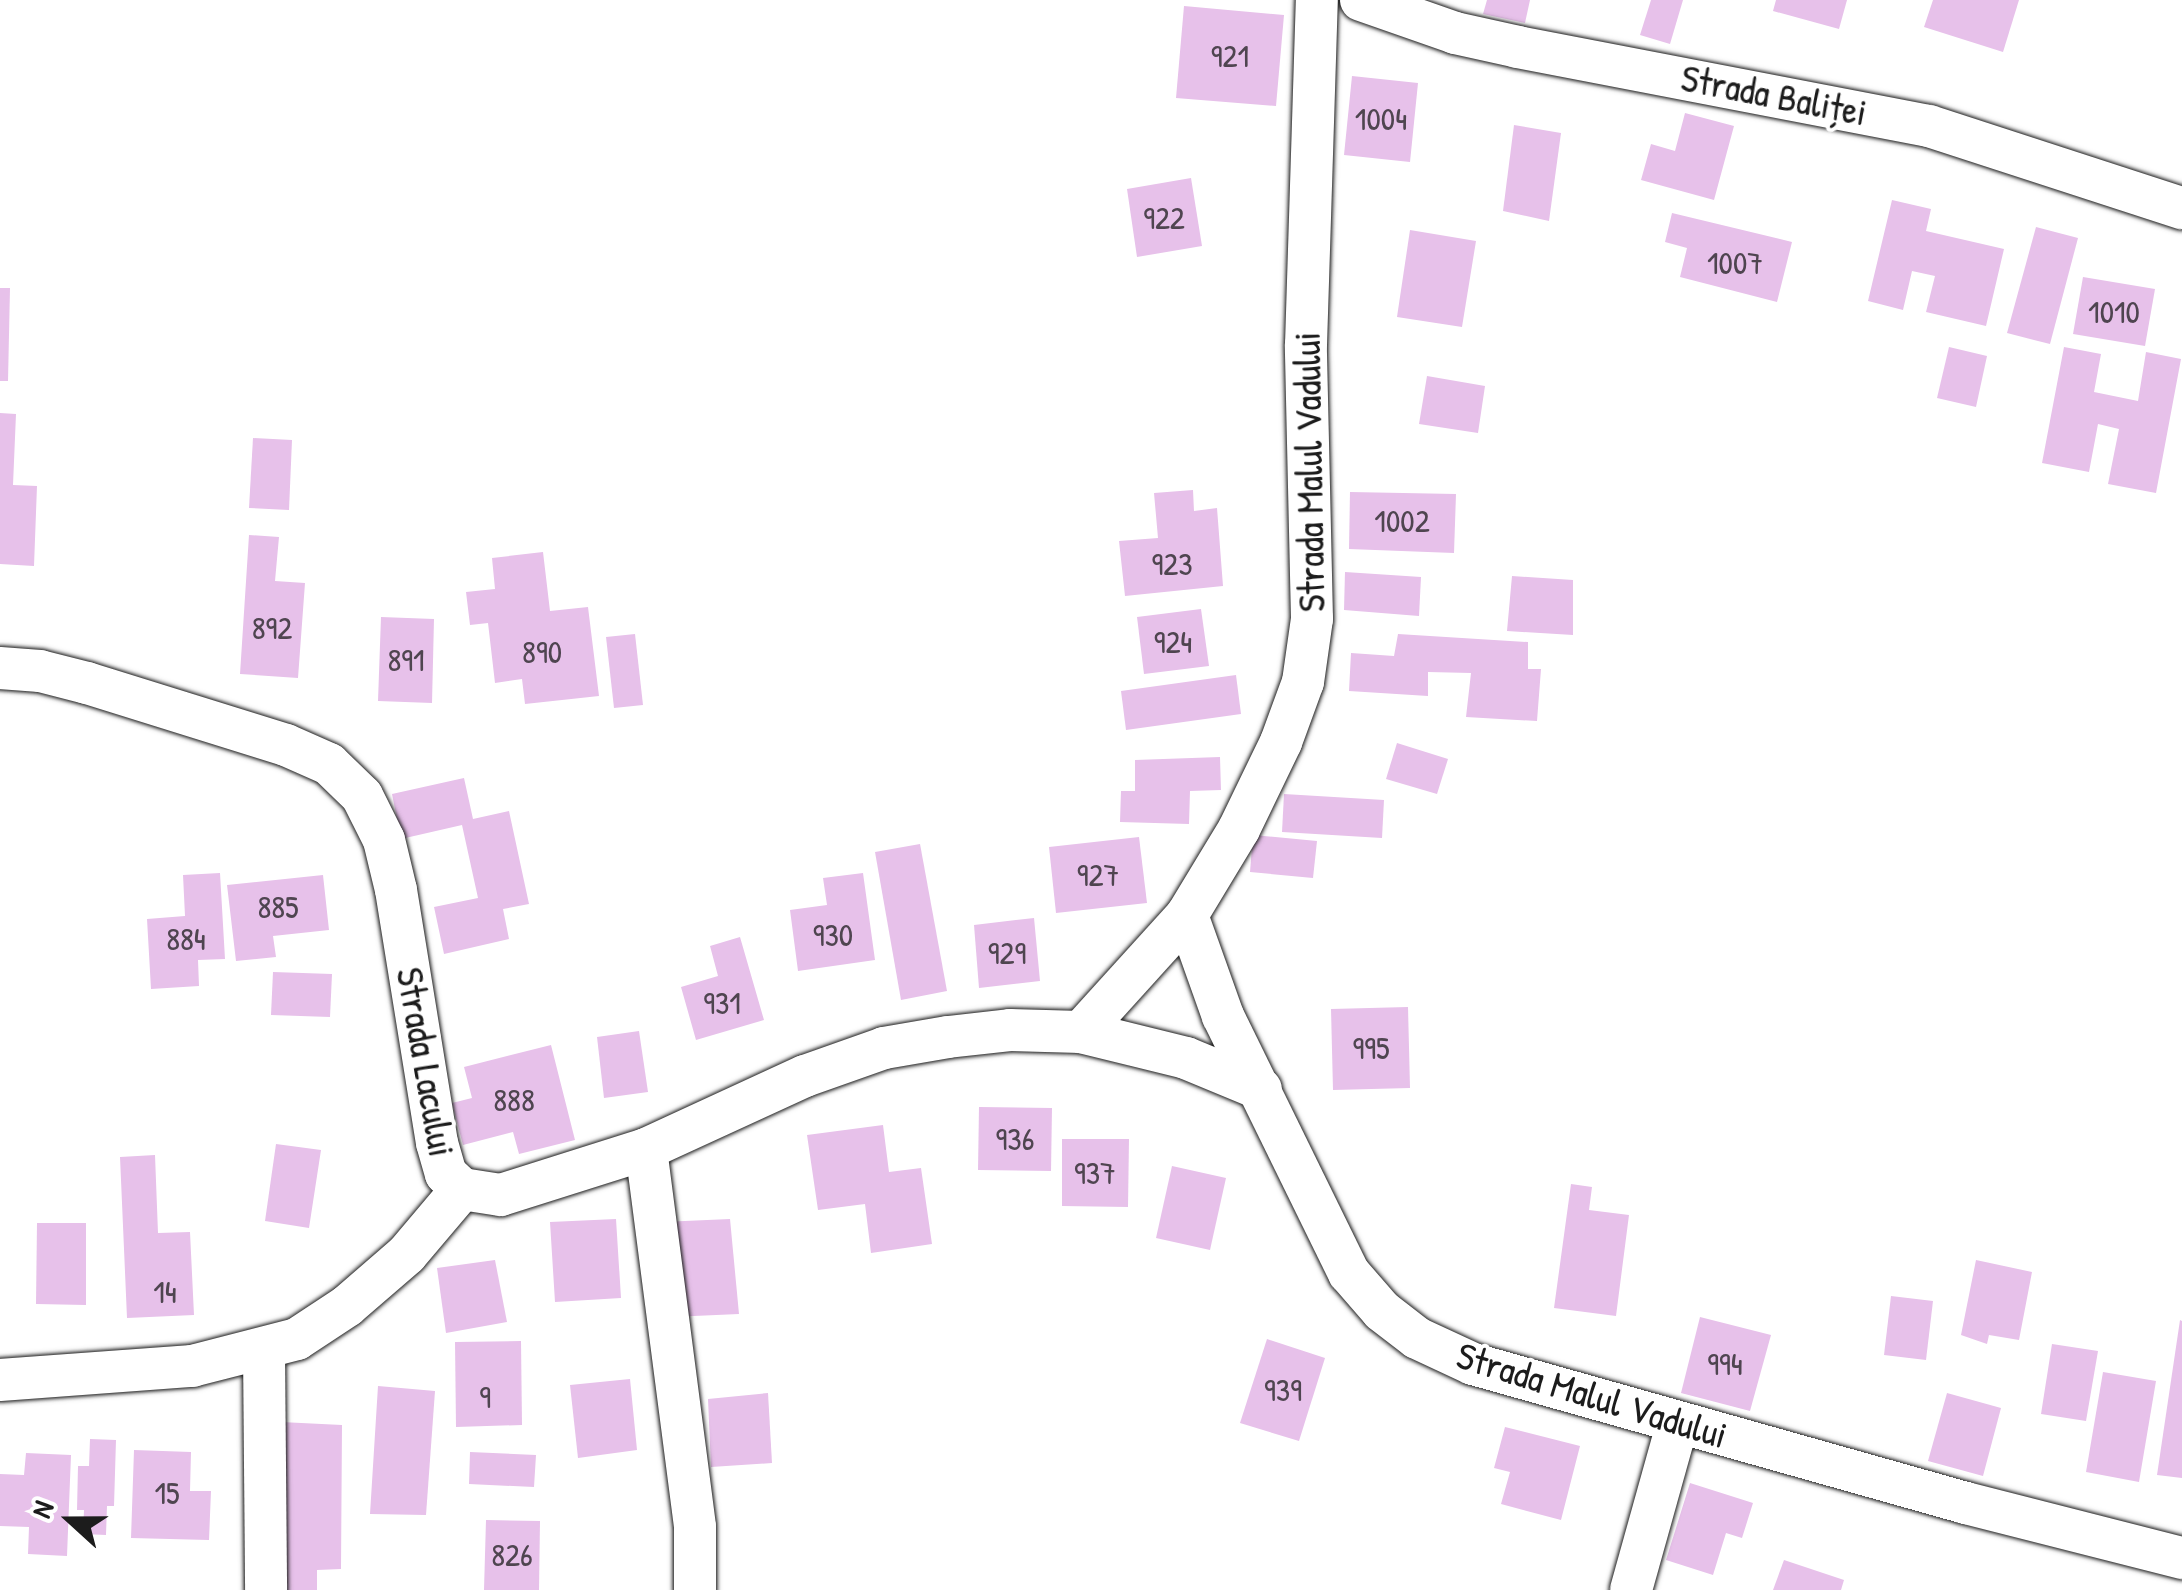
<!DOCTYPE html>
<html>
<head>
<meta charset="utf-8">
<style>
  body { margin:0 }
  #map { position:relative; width:2182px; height:1590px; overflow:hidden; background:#fff; font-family:"Patrick Hand",sans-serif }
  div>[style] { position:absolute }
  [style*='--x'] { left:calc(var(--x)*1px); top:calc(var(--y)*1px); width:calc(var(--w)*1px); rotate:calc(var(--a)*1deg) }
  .building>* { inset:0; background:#e7c1ea }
  .roads { filter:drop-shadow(0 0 2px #1c1c1c) drop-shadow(0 0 2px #1c1c1c) }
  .street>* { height:42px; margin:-21px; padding:0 21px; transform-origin:21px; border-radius:21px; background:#fff }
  span { translate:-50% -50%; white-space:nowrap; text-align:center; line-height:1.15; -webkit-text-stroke:8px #fff; paint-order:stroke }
  .number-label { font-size:32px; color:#4f4550 }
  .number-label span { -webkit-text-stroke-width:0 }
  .street-label { font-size:38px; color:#1c1c1c }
  .north { position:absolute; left:20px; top:1470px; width:100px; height:100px; -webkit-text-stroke:8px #fff; paint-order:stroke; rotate:291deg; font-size:28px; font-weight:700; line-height:40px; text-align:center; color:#1c1c1c }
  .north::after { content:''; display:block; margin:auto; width:35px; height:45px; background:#1c1c1c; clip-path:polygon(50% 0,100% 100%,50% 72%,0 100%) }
</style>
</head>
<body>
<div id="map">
  <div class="building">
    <div style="clip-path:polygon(1487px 0,1530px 0,1525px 23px,1483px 14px)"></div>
    <div style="clip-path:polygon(1651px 0,1683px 0,1670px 44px,1640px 35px)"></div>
    <div style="clip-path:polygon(1776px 0,1847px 0,1839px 29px,1773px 11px)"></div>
    <div style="clip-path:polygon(1933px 0,2019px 0,2003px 52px,1924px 27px)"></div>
    <div style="clip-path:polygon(1184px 6px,1284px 15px,1276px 106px,1176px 98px)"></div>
    <div style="clip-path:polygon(1352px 76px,1418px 83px,1410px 162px,1344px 155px)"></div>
    <div style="clip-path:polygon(1685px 113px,1734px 126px,1714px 200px,1641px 180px,1651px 144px,1675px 151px)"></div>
    <div style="clip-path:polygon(1514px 125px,1561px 133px,1549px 221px,1503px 211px)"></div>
    <div style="clip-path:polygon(1191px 178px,1202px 246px,1137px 257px,1127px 189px)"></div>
    <div style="clip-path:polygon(1892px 200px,1931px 209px,1926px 231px,2004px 249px,1986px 326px,1926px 312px,1935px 276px,1912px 271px,1903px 310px,1868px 301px)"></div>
    <div style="clip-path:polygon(1672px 213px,1792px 242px,1777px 302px,1680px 277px,1687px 248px,1665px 242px)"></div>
    <div style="clip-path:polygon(2036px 227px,2078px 238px,2050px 344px,2007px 333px)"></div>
    <div style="clip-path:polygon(1410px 230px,1476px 241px,1462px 327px,1397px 317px)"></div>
    <div style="clip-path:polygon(2083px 277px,2155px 289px,2145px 346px,2073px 334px)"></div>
    <div style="clip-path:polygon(0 288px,10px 288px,8px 381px,0 381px)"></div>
    <div style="clip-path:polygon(1949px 347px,1987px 356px,1976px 407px,1937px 398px)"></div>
    <div style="clip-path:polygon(2064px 347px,2101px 354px,2094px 392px,2138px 401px,2146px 352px,2181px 359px,2156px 493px,2108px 484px,2119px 429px,2098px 424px,2089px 472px,2042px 463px)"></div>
    <div style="clip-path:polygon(1427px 376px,1485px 386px,1478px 433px,1419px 424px)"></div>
    <div style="clip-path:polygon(0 413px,16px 414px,13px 485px,37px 486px,34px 566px,0 564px)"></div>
    <div style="clip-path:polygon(253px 438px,292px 440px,289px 510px,249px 508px)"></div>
    <div style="clip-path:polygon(1193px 490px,1194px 511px,1217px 508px,1223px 586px,1125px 596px,1119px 541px,1158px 538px,1154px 493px)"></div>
    <div style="clip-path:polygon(1350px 492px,1456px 494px,1454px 553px,1349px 549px)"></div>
    <div style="clip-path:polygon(249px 535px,279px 537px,275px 581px,305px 583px,298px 678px,240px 674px)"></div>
    <div style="clip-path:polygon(543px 552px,550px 611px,588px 607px,599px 696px,525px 704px,522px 679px,495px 683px,488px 623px,470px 625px,466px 592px,495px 589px,492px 558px)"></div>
    <div style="clip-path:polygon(1345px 572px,1421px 577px,1419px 616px,1344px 610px)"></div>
    <div style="clip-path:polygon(1512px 576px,1573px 580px,1573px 635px,1507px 631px)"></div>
    <div style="clip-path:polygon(1201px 609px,1209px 666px,1144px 674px,1137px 617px)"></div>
    <div style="clip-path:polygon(381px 617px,434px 619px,432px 703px,378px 701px)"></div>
    <div style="clip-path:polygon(635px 634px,643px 705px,614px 708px,606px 637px)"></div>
    <div style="clip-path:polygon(1398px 634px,1528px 642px,1528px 669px,1541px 669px,1537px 721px,1466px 717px,1471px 673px,1428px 672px,1428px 696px,1349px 691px,1351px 653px,1394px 656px)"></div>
    <div style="clip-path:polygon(1236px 675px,1241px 714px,1126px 730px,1121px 691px)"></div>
    <div style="clip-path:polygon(1397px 743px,1448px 759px,1437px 794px,1386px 779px)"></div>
    <div style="clip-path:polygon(1220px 757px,1221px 790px,1190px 791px,1189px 824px,1120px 822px,1121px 791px,1135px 791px,1135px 760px)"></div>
    <div style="clip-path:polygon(464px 778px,473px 819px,509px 811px,529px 904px,503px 909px,509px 939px,444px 954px,434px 907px,478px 898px,462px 825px,401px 839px,392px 794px)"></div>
    <div style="clip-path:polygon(1284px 794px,1384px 800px,1382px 838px,1282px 832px)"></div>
    <div style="clip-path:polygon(1253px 835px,1317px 841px,1313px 878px,1250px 872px)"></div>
    <div style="clip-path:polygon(1139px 837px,1147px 903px,1056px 913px,1049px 847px)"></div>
    <div style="clip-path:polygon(920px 844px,947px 991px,901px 1000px,875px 852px)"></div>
    <div style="clip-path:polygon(220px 873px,225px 959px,198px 960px,199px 986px,151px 989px,147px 919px,185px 916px,183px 875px)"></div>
    <div style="clip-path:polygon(863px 873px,875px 960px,798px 971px,790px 910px,827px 905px,823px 878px)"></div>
    <div style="clip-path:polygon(323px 875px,329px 930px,273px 936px,276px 957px,236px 961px,227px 885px)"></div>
    <div style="clip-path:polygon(1034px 918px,1040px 981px,979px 988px,974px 925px)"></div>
    <div style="clip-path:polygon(740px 937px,764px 1020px,696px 1040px,681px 987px,718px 976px,710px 946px)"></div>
    <div style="clip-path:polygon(273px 972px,332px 974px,330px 1017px,271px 1015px)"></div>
    <div style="clip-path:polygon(1408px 1007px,1410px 1088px,1333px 1090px,1331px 1009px)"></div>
    <div style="clip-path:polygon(639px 1031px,648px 1092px,604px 1098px,597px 1037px)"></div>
    <div style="clip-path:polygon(551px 1045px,575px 1140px,519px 1154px,513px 1132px,463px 1145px,452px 1103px,472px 1098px,464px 1067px)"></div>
    <div style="clip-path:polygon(979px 1107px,1052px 1108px,1051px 1171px,978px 1170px)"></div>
    <div style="clip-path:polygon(883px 1125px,889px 1172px,921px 1168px,932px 1244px,871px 1253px,865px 1204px,818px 1210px,807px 1135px)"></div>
    <div style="clip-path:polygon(1062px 1139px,1129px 1139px,1128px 1207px,1062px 1206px)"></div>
    <div style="clip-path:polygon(276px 1144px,321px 1150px,309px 1228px,265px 1221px)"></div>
    <div style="clip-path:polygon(155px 1155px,158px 1233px,190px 1232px,194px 1315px,127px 1318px,120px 1157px)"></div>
    <div style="clip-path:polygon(1172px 1166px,1226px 1178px,1210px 1250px,1156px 1238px)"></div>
    <div style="clip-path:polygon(1571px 1184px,1592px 1187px,1589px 1210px,1629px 1215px,1616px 1316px,1554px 1308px)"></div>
    <div style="clip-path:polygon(616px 1219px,621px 1298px,555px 1302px,550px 1222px)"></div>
    <div style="clip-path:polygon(730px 1219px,739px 1314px,671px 1317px,662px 1222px)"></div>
    <div style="clip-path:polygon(37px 1223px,86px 1223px,86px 1305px,36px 1304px)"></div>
    <div style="clip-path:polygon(495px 1260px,507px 1322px,446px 1333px,437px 1268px)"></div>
    <div style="clip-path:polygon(1976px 1260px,2032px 1272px,2019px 1340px,1989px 1335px,1987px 1344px,1961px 1335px)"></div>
    <div style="clip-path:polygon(1891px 1296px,1933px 1301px,1926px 1360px,1884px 1355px)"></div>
    <div style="clip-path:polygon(1700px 1317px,1771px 1335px,1750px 1411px,1681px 1393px)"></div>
    <div style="clip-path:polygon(2180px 1320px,2182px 1321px,2182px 1478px,2157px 1475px)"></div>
    <div style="clip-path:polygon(1267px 1339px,1325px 1358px,1299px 1441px,1240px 1423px)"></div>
    <div style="clip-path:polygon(521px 1341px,522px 1425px,456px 1427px,455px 1342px)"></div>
    <div style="clip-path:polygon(2052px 1344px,2098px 1351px,2086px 1421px,2041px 1414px)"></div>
    <div style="clip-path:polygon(2103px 1372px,2156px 1381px,2139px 1482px,2086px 1472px)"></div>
    <div style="clip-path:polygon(630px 1379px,637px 1450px,578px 1458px,570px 1385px)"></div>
    <div style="clip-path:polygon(378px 1386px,435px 1391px,426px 1515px,370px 1514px)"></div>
    <div style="clip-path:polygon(768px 1393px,772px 1463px,711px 1467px,708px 1399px)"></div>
    <div style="clip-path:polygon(1947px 1393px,2001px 1408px,1983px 1476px,1928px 1461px)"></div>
    <div style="clip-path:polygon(281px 1422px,342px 1425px,341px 1569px,317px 1570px,317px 1590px,275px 1590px)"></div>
    <div style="clip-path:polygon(1505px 1427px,1580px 1446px,1561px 1520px,1501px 1504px,1510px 1472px,1494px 1468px)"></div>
    <div style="clip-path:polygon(90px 1439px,116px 1440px,114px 1506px,107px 1506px,106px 1535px,83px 1534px,84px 1510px,77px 1510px,78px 1466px,89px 1466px)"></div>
    <div style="clip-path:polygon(134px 1450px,191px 1452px,190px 1491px,211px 1491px,209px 1540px,131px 1538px)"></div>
    <div style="clip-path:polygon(470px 1452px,536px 1455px,534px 1487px,469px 1484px)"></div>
    <div style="clip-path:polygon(26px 1453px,71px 1455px,67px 1556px,28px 1554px,29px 1527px,0 1526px,0 1474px,24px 1475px)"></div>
    <div style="clip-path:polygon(1690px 1483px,1753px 1503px,1742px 1538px,1726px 1533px,1713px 1575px,1666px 1560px)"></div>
    <div style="clip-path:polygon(486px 1520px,540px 1521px,539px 1590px,484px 1590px)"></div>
    <div style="clip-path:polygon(1784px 1560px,1844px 1580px,1841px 1590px,1773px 1590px)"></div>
  </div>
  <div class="roads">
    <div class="street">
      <div style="--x:1361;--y:0;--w:100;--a:19.3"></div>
      <div style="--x:1455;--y:33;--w:65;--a:12.5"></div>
      <div style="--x:1518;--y:47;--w:419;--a:10.9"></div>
      <div style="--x:1929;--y:126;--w:266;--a:18"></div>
      <div style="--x:0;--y:668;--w:40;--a:4.3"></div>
      <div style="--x:40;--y:671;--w:49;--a:14.3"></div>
      <div style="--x:87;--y:683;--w:208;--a:17.3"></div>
      <div style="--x:286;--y:745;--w:47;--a:23.8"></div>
      <div style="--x:329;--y:764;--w:46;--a:44.1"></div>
      <div style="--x:362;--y:796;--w:49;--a:63.4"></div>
      <div style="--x:384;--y:840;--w:51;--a:76.5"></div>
      <div style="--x:396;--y:890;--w:256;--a:80.8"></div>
      <div style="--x:437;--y:1143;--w:32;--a:74"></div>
      <div style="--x:446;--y:1174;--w:22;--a:43"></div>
      <div style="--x:462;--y:1189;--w:39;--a:9"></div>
      <div style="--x:501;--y:1195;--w:152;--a:-17.6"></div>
      <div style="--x:646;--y:1149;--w:175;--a:-24.7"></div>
      <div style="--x:805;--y:1076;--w:84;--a:-19.5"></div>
      <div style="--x:884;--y:1048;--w:65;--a:-9.8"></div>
      <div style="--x:948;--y:1037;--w:62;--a:-6.4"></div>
      <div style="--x:1010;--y:1030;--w:71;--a:1.6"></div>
      <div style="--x:1081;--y:1032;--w:108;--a:13.9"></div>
      <div style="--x:1186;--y:1058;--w:81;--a:22.5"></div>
      <div style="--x:1187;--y:915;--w:107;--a:70.4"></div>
      <div style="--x:1223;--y:1016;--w:286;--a:63.9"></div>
      <div style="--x:1349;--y:1273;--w:50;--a:49"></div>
      <div style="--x:1382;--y:1311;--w:44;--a:37.6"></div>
      <div style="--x:1417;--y:1338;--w:62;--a:24.9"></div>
      <div style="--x:1473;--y:1364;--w:512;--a:15.75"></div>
      <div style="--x:1966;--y:1503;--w:223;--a:14.3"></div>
      <div style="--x:1081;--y:1032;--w:158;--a:-47.8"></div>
      <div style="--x:1187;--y:915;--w:100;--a:-58.8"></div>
      <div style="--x:1239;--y:829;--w:97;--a:-64.2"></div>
      <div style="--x:1281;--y:742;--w:64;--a:-69.9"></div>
      <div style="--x:1303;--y:682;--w:64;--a:-81.9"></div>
      <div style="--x:1312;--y:619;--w:274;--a:-91.3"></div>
      <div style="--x:1306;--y:345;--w:345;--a:-88.2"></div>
      <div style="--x:646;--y:1149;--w:381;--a:82.6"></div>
      <div style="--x:695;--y:1527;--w:63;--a:90"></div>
      <div style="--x:264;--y:1350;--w:240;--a:89.5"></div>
      <div style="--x:0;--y:1380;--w:193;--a:-4.2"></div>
      <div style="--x:192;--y:1366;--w:108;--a:-14.4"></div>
      <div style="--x:297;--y:1339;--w:60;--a:-33.4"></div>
      <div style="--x:347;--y:1306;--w:79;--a:-40.9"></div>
      <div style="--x:407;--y:1254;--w:85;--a:-49.8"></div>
      <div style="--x:1631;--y:1590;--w:174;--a:-74.4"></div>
    </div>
  </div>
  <div class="number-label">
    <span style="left:1230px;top:56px">921</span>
    <span style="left:1381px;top:119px">1004</span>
    <span style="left:1164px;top:218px">922</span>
    <span style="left:1735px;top:263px">1007</span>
    <span style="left:2114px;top:312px">1010</span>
    <span style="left:1402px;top:521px">1002</span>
    <span style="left:1172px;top:564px">923</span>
    <span style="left:272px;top:628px">892</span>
    <span style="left:1173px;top:642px">924</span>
    <span style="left:542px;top:652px">890</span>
    <span style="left:406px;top:660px">891</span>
    <span style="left:1098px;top:875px">927</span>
    <span style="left:278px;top:907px">885</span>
    <span style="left:833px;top:935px">930</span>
    <span style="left:186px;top:939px">884</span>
    <span style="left:1007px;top:953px">929</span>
    <span style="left:722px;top:1003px">931</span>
    <span style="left:1371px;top:1048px">995</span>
    <span style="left:514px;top:1100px">888</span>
    <span style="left:1015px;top:1139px">936</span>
    <span style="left:1095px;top:1173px">937</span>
    <span style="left:165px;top:1292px">14</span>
    <span style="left:1725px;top:1364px">994</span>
    <span style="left:1283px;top:1390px">939</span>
    <span style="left:485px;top:1397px">9</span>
    <span style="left:167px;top:1493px">15</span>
    <span style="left:512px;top:1555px">826</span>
  </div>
  <div class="street-label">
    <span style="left:1774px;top:95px;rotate:11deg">Strada Baliței</span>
    <span style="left:1309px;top:472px;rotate:-91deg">Strada Malul Vadului</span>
    <span style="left:426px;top:1062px;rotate:80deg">Strada Lacului</span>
    <span style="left:1592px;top:1395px;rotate:17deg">Strada Malul Vadului</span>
  </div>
  <div class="north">N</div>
</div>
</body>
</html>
